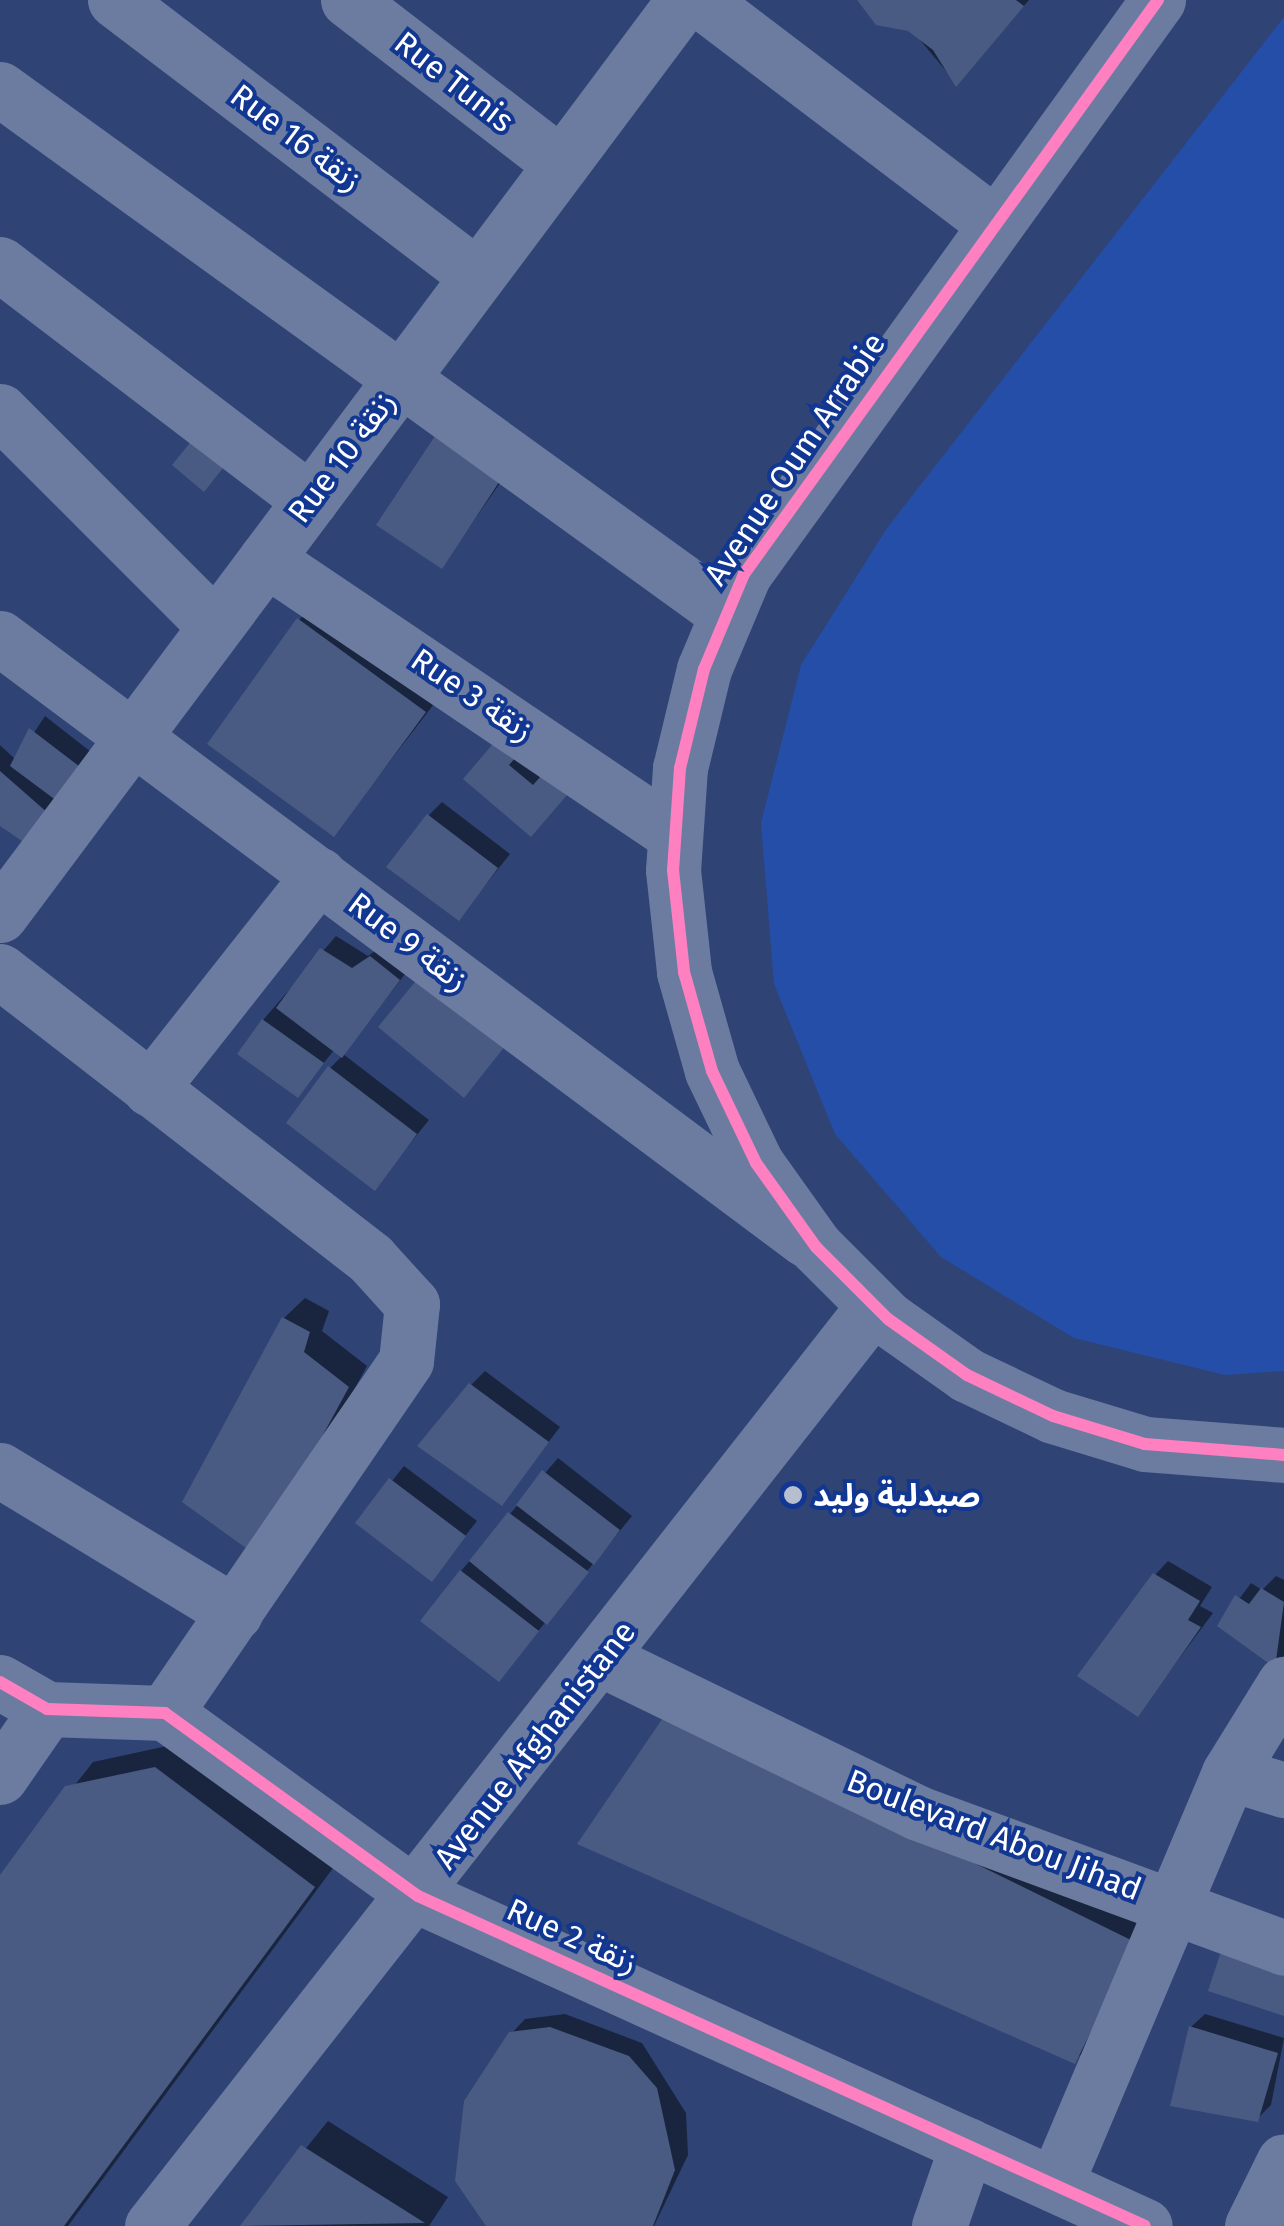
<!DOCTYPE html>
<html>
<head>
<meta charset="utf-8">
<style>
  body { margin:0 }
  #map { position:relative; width:1284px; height:2226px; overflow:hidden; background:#2f4475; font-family:"Fira Sans","Noto Sans Arabic",sans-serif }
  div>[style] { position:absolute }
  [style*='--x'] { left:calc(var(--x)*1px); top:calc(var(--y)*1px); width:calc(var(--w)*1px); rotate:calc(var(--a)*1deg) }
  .green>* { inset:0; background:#254ea9 }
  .shadow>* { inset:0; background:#0007 }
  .building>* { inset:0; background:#4a5b83 }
  .minor>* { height:55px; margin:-27.5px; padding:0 27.5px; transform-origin:27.5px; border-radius:27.5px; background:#6c7ca0 }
  .tertiary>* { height:55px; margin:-27.5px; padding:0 27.5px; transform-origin:27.5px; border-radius:27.5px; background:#6c7ca0 }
  .cycleway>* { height:12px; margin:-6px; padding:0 6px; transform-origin:6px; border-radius:6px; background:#ff80c0 }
  .dots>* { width:28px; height:28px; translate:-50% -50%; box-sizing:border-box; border:5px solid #123792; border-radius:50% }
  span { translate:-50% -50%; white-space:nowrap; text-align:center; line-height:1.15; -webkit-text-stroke:8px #123792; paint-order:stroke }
  .street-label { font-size:32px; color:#fff }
  .poi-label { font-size:32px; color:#fff; font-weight:700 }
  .left { translate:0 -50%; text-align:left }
</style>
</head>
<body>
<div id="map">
  <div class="green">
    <div style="clip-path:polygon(1284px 17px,1284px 1371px,1225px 1375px,1074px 1338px,941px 1257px,835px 1134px,774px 984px,761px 823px,801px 665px,887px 528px)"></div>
  </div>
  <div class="shadow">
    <div style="clip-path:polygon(857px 0,1029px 0,956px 83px,910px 28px,877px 22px)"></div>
    <div style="clip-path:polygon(456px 415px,519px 456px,442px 566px)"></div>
    <div style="clip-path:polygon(319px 600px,444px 691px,334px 834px,299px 620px)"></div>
    <div style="clip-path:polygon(45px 716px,100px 759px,69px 807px,0 823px,0 745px,16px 760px)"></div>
    <div style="clip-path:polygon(519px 720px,547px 772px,544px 820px,467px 778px)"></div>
    <div style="clip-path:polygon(442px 802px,510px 854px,459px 918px,429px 815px)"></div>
    <div style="clip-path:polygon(336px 936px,368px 956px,385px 944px,412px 965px,343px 1054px,429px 1120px,374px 1188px,330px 1068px,343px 1055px,335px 1049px,298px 1095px,263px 1020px)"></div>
    <div style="clip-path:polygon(305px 1298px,329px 1311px,322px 1331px,367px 1366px,276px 1533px,185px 1501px,284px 1318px)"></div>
    <div style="clip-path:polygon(485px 1371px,560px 1427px,502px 1503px,471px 1385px)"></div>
    <div style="clip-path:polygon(558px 1458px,632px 1516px,499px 1679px,461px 1571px)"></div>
    <div style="clip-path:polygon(404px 1466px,477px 1521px,432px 1578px,358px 1523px)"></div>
    <div style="clip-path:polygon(1168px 1561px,1212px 1587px,1200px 1606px,1213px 1613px,1138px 1714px,1155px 1575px)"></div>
    <div style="clip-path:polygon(1276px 1576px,1284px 1580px,1284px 1656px,1275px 1665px,1220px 1625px,1251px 1583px,1262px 1590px)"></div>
    <div style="clip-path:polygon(669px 1714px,1158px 1916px,1100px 2036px,1074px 2061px)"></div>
    <div style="clip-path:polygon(181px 1743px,339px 1860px,68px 2226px,0 2226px,0 1880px,93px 1762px)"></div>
    <div style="clip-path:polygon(565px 2014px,642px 2043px,686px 2113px,688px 2155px,654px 2226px,491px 2226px,511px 2034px,525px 2019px)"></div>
    <div style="clip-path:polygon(1205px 2014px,1284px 2038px,1271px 2105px,1257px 2119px,1191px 2027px)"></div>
    <div style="clip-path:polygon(328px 2121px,448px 2197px,429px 2226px,243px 2226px)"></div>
  </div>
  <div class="building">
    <div style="clip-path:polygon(857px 0,1016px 0,1024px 6px,956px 87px,933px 50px,908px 31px,876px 25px)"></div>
    <div style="clip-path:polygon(206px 423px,238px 449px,204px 492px,172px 465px)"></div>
    <div style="clip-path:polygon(441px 427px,507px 470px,442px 569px,376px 525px)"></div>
    <div style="clip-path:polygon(297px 618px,426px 712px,334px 837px,207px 744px)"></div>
    <div style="clip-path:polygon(29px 728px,88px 773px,69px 810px,10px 766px)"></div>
    <div style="clip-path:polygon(503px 732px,523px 749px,509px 765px,533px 785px,549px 767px,573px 788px,531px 837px,463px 779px)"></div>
    <div style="clip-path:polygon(0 771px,57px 821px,38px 852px,0 826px)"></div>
    <div style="clip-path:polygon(427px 814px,498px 868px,459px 921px,386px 867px)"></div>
    <div style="clip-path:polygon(320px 948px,352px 968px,370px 956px,400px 980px,342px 1058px,276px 1008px)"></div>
    <div style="clip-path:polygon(429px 965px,517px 1031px,464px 1098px,378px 1027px)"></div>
    <div style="clip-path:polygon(262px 1019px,324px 1063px,298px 1098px,237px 1054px)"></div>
    <div style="clip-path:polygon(328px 1066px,417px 1134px,375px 1191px,286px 1123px)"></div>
    <div style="clip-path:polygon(282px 1317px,310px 1332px,304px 1352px,349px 1387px,257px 1556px,182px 1502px)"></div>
    <div style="clip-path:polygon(469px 1383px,549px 1442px,502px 1506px,417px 1446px)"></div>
    <div style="clip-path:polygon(542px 1470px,620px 1530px,594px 1565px,516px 1505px)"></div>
    <div style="clip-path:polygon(389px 1478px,466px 1536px,432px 1582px,355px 1523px)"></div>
    <div style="clip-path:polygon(508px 1512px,589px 1572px,547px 1625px,469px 1561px)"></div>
    <div style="clip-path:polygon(460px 1570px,539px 1631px,499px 1682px,420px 1621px)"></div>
    <div style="clip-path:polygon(1153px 1573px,1200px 1601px,1188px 1620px,1201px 1627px,1138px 1717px,1077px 1676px)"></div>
    <div style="clip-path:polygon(1261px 1588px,1284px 1602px,1275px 1668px,1217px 1626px,1235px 1595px,1249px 1604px)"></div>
    <div style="clip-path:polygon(667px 1712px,1135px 1942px,1075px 2064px,577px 1844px)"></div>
    <div style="clip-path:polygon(155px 1767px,315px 1887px,64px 2226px,0 2226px,0 1875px,65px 1786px)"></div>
    <div style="clip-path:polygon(1224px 1942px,1284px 1962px,1284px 2016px,1208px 1991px)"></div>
    <div style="clip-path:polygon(1189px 2026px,1278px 2053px,1258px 2122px,1170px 2106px)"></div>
    <div style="clip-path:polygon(550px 2027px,629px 2056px,657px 2088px,675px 2170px,653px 2226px,486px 2226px,455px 2181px,464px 2101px,509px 2032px)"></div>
    <div style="clip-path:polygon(301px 2145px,425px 2223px,240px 2226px)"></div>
  </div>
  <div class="minor">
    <div style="--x:115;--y:0;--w:455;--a:37.3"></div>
    <div style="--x:348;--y:0;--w:269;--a:37.6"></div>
    <div style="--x:0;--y:89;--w:893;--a:35.84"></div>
    <div style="--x:0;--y:264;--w:390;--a:37.3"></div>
    <div style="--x:0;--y:411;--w:304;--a:45"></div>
    <div style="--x:266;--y:559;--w:493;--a:34"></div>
    <div style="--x:0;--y:638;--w:1005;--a:36.74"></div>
    <div style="--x:0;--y:915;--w:1142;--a:-53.22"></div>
    <div style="--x:0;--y:971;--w:470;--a:37.8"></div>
    <div style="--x:371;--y:1259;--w:61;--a:47.7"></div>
    <div style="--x:412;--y:1304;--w:57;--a:96"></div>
    <div style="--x:406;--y:1361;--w:427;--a:124.4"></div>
    <div style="--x:150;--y:1089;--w:273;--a:-51.7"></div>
    <div style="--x:0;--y:1470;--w:275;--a:31.3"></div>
    <div style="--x:601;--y:1659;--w:352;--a:25.9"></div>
    <div style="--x:918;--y:1813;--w:390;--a:20.2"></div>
    <div style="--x:0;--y:1682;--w:54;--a:29.9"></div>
    <div style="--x:47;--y:1709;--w:118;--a:1.9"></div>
    <div style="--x:165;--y:1713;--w:312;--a:35.9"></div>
    <div style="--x:418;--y:1896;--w:798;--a:24.41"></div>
    <div style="--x:1229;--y:1773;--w:58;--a:17.2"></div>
    <div style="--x:0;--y:1777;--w:83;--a:-55.3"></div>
    <div style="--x:1055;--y:2185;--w:447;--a:-67.1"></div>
    <div style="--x:1229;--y:1773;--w:105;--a:-58.3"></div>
    <div style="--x:152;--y:2226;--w:1169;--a:-51.88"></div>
    <div style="--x:939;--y:2226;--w:86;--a:-70.9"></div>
    <div style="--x:1252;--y:2226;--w:72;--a:-63.8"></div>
  </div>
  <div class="tertiary">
    <div style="--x:700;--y:0;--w:369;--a:37.2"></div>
    <div style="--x:1158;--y:0;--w:708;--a:125.8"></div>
    <div style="--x:744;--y:574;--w:103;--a:112.8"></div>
    <div style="--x:704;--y:669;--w:102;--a:103.6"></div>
    <div style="--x:680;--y:768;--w:102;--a:93.9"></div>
    <div style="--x:673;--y:870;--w:103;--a:83.8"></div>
    <div style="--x:684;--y:972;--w:103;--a:74.2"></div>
    <div style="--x:712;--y:1071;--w:102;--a:64.4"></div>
    <div style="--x:756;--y:1163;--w:103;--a:54.5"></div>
    <div style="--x:816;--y:1247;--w:102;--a:45"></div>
    <div style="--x:888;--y:1319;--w:97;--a:35.3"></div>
    <div style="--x:967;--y:1375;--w:95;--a:25.5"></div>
    <div style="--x:1053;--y:1416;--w:96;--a:16.9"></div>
    <div style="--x:1145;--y:1444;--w:139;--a:4.5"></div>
  </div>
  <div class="cycleway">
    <div style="--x:1158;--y:0;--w:708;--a:125.8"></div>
    <div style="--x:744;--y:574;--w:103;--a:112.8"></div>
    <div style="--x:704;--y:669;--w:102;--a:103.6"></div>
    <div style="--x:680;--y:768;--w:102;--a:93.9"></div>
    <div style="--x:673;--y:870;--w:103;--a:83.8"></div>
    <div style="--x:684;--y:972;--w:103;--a:74.2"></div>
    <div style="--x:712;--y:1071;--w:102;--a:64.4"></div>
    <div style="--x:756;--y:1163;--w:103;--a:54.5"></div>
    <div style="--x:816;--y:1247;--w:102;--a:45"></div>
    <div style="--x:888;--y:1319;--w:97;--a:35.3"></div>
    <div style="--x:967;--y:1375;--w:95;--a:25.5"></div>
    <div style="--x:1053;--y:1416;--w:96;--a:16.9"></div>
    <div style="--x:1145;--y:1444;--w:139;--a:4.5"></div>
    <div style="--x:0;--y:1682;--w:54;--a:29.9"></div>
    <div style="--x:47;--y:1709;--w:118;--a:1.9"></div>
    <div style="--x:165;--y:1713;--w:312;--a:35.9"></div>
    <div style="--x:418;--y:1896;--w:798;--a:24.41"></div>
  </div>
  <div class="dots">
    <div style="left:793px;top:1495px;background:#b6becf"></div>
  </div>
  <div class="street-label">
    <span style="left:454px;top:82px;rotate:38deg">Rue Tunis</span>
    <span style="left:296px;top:138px;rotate:37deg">Rue 16 زنقة</span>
    <span style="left:342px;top:457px;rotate:-53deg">Rue 10 زنقة</span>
    <span style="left:795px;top:459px;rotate:-56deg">Avenue Oum Arrabie</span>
    <span style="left:472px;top:695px;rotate:34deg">Rue 3 زنقة</span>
    <span style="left:408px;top:942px;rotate:37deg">Rue 9 زنقة</span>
    <span style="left:535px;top:1745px;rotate:-52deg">Avenue Afghanistane</span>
    <span style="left:994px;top:1835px;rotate:21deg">Boulevard Abou Jihad</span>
    <span style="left:572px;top:1936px;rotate:24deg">Rue 2 زنقة</span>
  </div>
  <div class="poi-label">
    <span class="left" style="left:813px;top:1495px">صيدلية وليد</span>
  </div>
</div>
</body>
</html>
